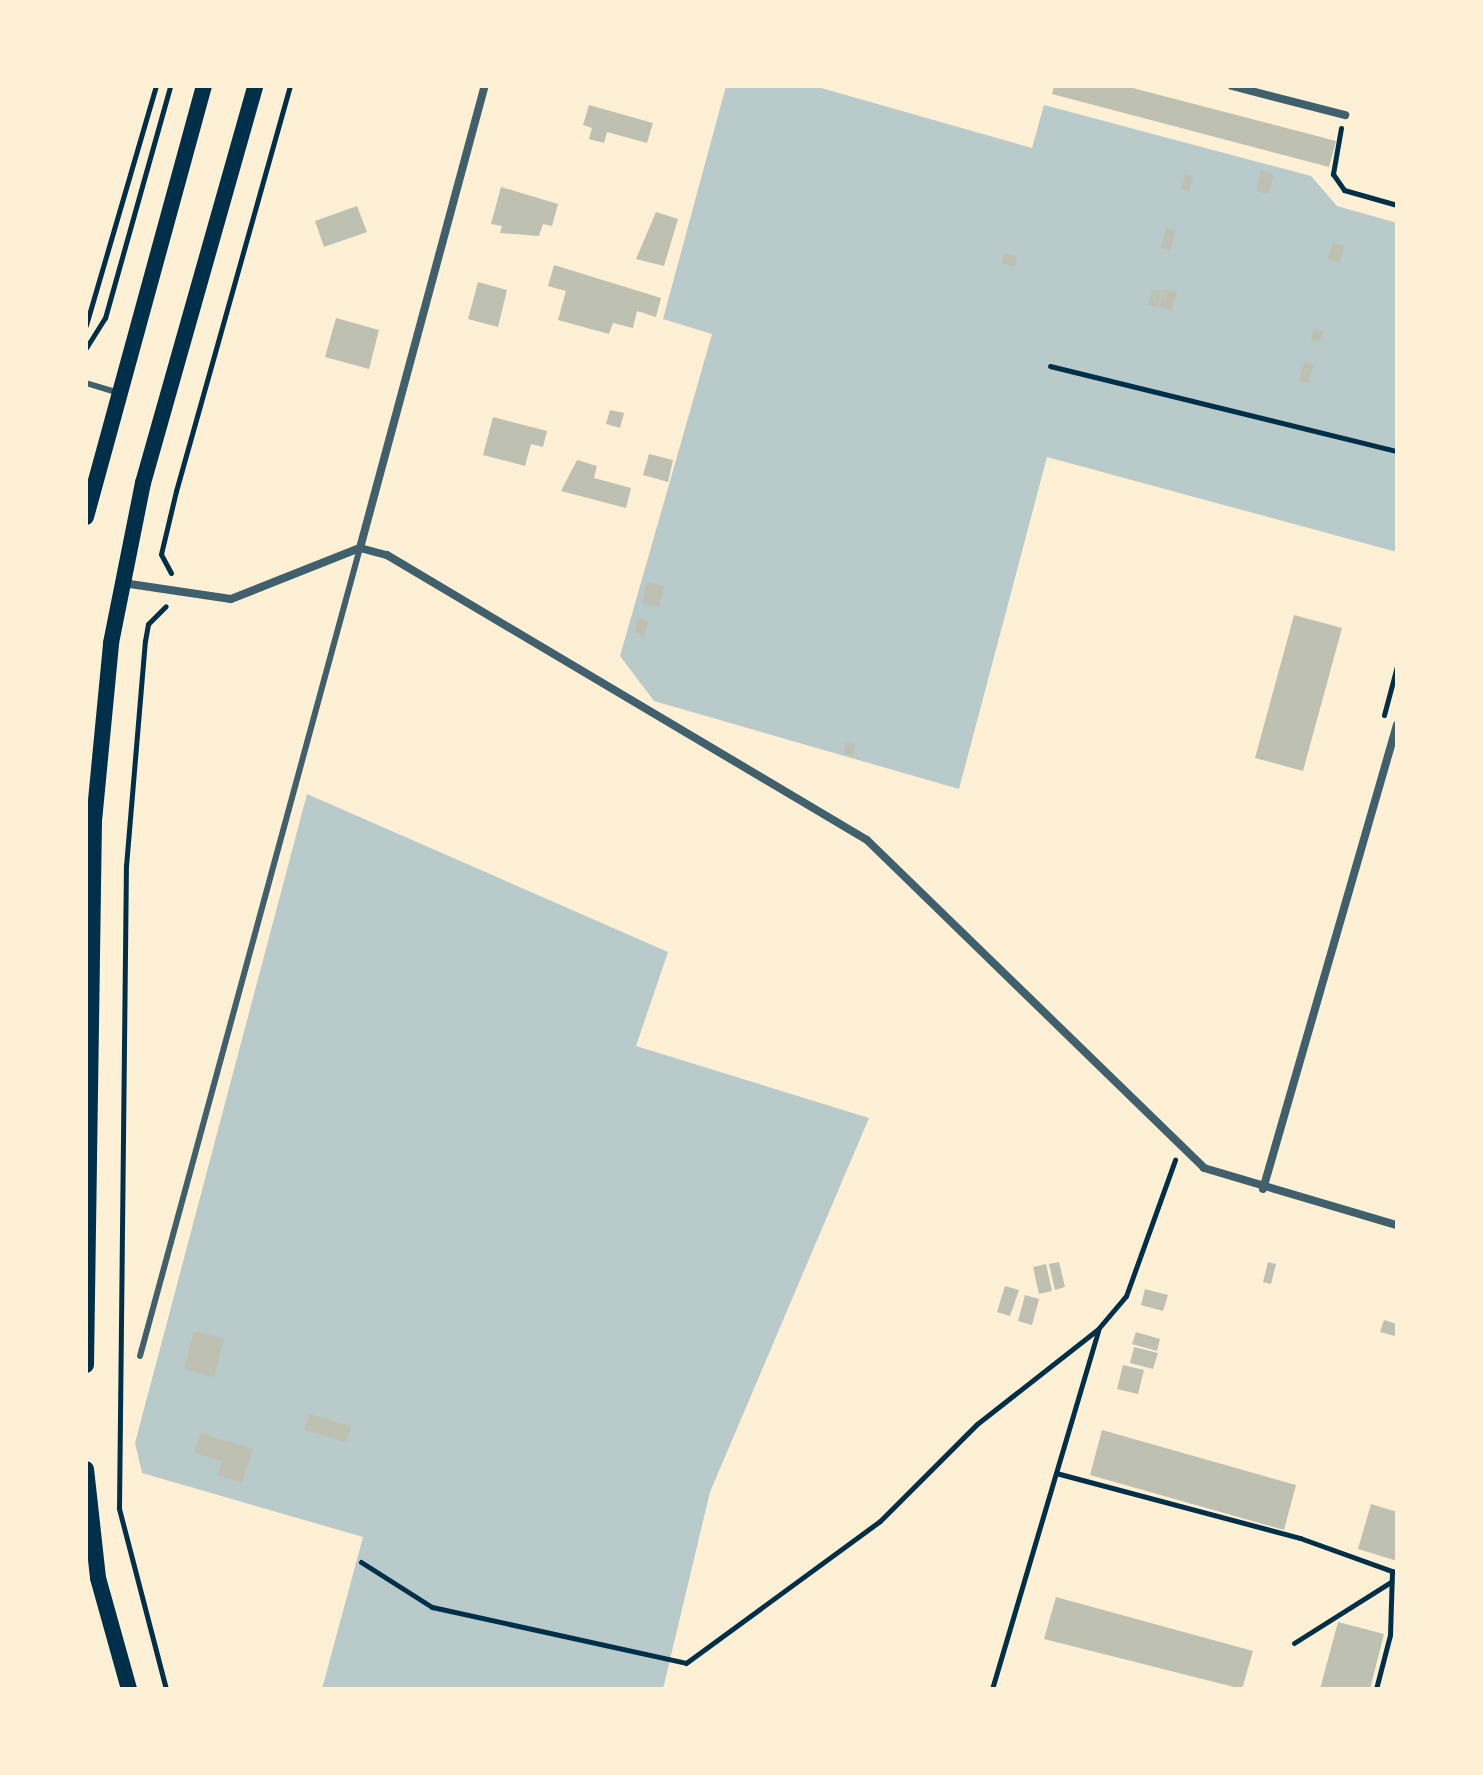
<!DOCTYPE html>
<html>
<head>
<meta charset="utf-8">
<style>
  body { margin:0 }
  #map { position:relative; width:1483px; height:1775px; overflow:hidden; background:#fdf0d5; font-family:"Zilla Slab",serif }
  div>[style] { position:absolute }
  [style*='--x'] { left:calc(var(--x)*1px); top:calc(var(--y)*1px); width:calc(var(--w)*1px); rotate:calc(var(--a)*1deg) }
  .green>* { inset:0; background:#b9caca }
  .building>* { inset:0; background:#bec0b2 }
  .path>* { height:5px; margin:-2.5px; padding:0 2.5px; transform-origin:2.5px; border-radius:2.5px; background:#003049 }
  .service>* { height:6px; margin:-3px; padding:0 3px; transform-origin:3px; border-radius:3px; background:#3f606c }
  .minor>* { height:8px; margin:-4px; padding:0 4px; transform-origin:4px; border-radius:4px; background:#3f606c }
  .secondary>* { height:16px; margin:-8px; padding:0 8px; transform-origin:8px; border-radius:8px; background:#003049 }
  span { translate:-50% -50%; white-space:nowrap; text-align:center; line-height:1.15; -webkit-text-stroke:6px #fdf0d5; paint-order:stroke }
  .frame { position:absolute; inset:0; border:88px solid #fdf0d5; pointer-events:none }
</style>
</head>
<body>
<div id="map">
  <div class="green">
    <div style="clip-path:polygon(726px 86px,814px 86px,1032px 148px,1044px 105px,1311px 176px,1337px 206px,1397px 223px,1397px 552px,1047px 457px,959px 789px,654px 701px,620px 656px,712px 334px,663px 319px)"></div>
    <div style="clip-path:polygon(307px 794px,668px 952px,636px 1046px,869px 1118px,710px 1492px,663px 1689px,322px 1689px,363px 1537px,142px 1473px,135px 1443px)"></div>
  </div>
  <div class="building">
    <div style="clip-path:polygon(1054px 86px,1125px 86px,1336px 141px,1329px 167px,1052px 94px)"></div>
    <div style="clip-path:polygon(589px 105px,653px 123px,647px 143px,607px 132px,604px 143px,589px 139px,592px 128px,583px 125px)"></div>
    <div style="clip-path:polygon(1261px 170px,1274px 174px,1268px 194px,1256px 191px)"></div>
    <div style="clip-path:polygon(1185px 174px,1193px 176px,1189px 191px,1181px 189px)"></div>
    <div style="clip-path:polygon(501px 187px,558px 204px,552px 226px,543px 224px,539px 236px,500px 233px,502px 226px,491px 224px)"></div>
    <div style="clip-path:polygon(357px 206px,367px 232px,324px 247px,315px 221px)"></div>
    <div style="clip-path:polygon(656px 212px,678px 219px,664px 266px,636px 259px)"></div>
    <div style="clip-path:polygon(1166px 228px,1176px 231px,1170px 251px,1161px 248px)"></div>
    <div style="clip-path:polygon(1333px 243px,1344px 246px,1340px 263px,1328px 259px)"></div>
    <div style="clip-path:polygon(1005px 253px,1017px 257px,1015px 267px,1002px 263px)"></div>
    <div style="clip-path:polygon(554px 265px,661px 298px,656px 317px,637px 311px,633px 328px,613px 323px,609px 334px,558px 320px,566px 291px,548px 286px)"></div>
    <div style="clip-path:polygon(478px 282px,507px 290px,498px 327px,468px 319px)"></div>
    <div style="clip-path:polygon(1153px 289px,1162px 291px,1157px 307px,1148px 305px)"></div>
    <div style="clip-path:polygon(1164px 289px,1177px 292px,1172px 311px,1159px 307px)"></div>
    <div style="clip-path:polygon(336px 318px,379px 330px,369px 369px,325px 357px)"></div>
    <div style="clip-path:polygon(1314px 329px,1323px 331px,1320px 342px,1311px 340px)"></div>
    <div style="clip-path:polygon(1304px 362px,1314px 364px,1308px 383px,1299px 381px)"></div>
    <div style="clip-path:polygon(610px 410px,624px 413px,620px 428px,606px 424px)"></div>
    <div style="clip-path:polygon(493px 417px,547px 431px,543px 447px,531px 444px,525px 466px,483px 455px)"></div>
    <div style="clip-path:polygon(649px 454px,673px 460px,668px 482px,643px 475px)"></div>
    <div style="clip-path:polygon(577px 460px,597px 466px,594px 478px,631px 488px,626px 508px,561px 491px)"></div>
    <div style="clip-path:polygon(647px 582px,664px 586px,659px 607px,642px 603px)"></div>
    <div style="clip-path:polygon(1294px 615px,1342px 628px,1303px 771px,1255px 758px)"></div>
    <div style="clip-path:polygon(638px 618px,648px 621px,644px 636px,634px 633px)"></div>
    <div style="clip-path:polygon(846px 742px,856px 745px,853px 756px,843px 753px)"></div>
    <div style="clip-path:polygon(1059px 1262px,1065px 1287px,1055px 1290px,1049px 1264px)"></div>
    <div style="clip-path:polygon(1268px 1262px,1276px 1264px,1271px 1284px,1263px 1282px)"></div>
    <div style="clip-path:polygon(1046px 1264px,1052px 1291px,1039px 1294px,1033px 1267px)"></div>
    <div style="clip-path:polygon(1005px 1286px,1019px 1290px,1010px 1316px,997px 1312px)"></div>
    <div style="clip-path:polygon(1145px 1289px,1168px 1295px,1163px 1311px,1141px 1305px)"></div>
    <div style="clip-path:polygon(1025px 1295px,1039px 1299px,1032px 1325px,1018px 1321px)"></div>
    <div style="clip-path:polygon(1384px 1320px,1397px 1324px,1395px 1336px,1380px 1332px)"></div>
    <div style="clip-path:polygon(194px 1331px,224px 1339px,214px 1377px,184px 1369px)"></div>
    <div style="clip-path:polygon(1136px 1332px,1160px 1339px,1157px 1351px,1132px 1344px)"></div>
    <div style="clip-path:polygon(1134px 1347px,1158px 1353px,1153px 1369px,1130px 1363px)"></div>
    <div style="clip-path:polygon(1123px 1365px,1144px 1370px,1138px 1394px,1117px 1389px)"></div>
    <div style="clip-path:polygon(309px 1414px,351px 1426px,346px 1442px,304px 1430px)"></div>
    <div style="clip-path:polygon(1102px 1430px,1296px 1485px,1284px 1530px,1090px 1475px)"></div>
    <div style="clip-path:polygon(200px 1433px,253px 1449px,242px 1483px,218px 1475px,222px 1461px,194px 1453px)"></div>
    <div style="clip-path:polygon(1371px 1504px,1397px 1512px,1397px 1561px,1358px 1549px)"></div>
    <div style="clip-path:polygon(1056px 1597px,1253px 1651px,1242px 1689px,1044px 1639px)"></div>
    <div style="clip-path:polygon(1338px 1622px,1384px 1634px,1370px 1689px,1320px 1689px)"></div>
  </div>
  <div class="path">
    <div style="--x:1341;--y:128;--w:47;--a:99.9"></div>
    <div style="--x:1333;--y:174;--w:19;--a:55"></div>
    <div style="--x:1344;--y:190;--w:55;--a:15.8"></div>
    <div style="--x:86;--y:325;--w:249;--a:-73.7"></div>
    <div style="--x:86;--y:348;--w:36;--a:-58"></div>
    <div style="--x:105;--y:318;--w:241;--a:-74.3"></div>
    <div style="--x:1050;--y:366;--w:357;--a:13.8"></div>
    <div style="--x:171;--y:573;--w:21;--a:-118"></div>
    <div style="--x:161;--y:554;--w:65;--a:-76.6"></div>
    <div style="--x:176;--y:491;--w:421;--a:-74.3"></div>
    <div style="--x:1384;--y:715;--w:51;--a:-75.1"></div>
    <div style="--x:1056;--y:1473;--w:253;--a:14.9"></div>
    <div style="--x:1300;--y:1538;--w:103;--a:19.8"></div>
    <div style="--x:361;--y:1562;--w:84;--a:32.4"></div>
    <div style="--x:432;--y:1607;--w:260;--a:12.4"></div>
    <div style="--x:686;--y:1663;--w:240;--a:-36.2"></div>
    <div style="--x:880;--y:1521;--w:137;--a:-45"></div>
    <div style="--x:977;--y:1424;--w:154;--a:-38.1"></div>
    <div style="--x:1098;--y:1329;--w:43;--a:-49.7"></div>
    <div style="--x:1126;--y:1296;--w:145;--a:-70.2"></div>
    <div style="--x:1294;--y:1643;--w:115;--a:-32.2"></div>
    <div style="--x:166;--y:1689;--w:187;--a:-104.6"></div>
    <div style="--x:119;--y:1508;--w:642;--a:-89.38"></div>
    <div style="--x:126;--y:866;--w:226;--a:-85.2"></div>
    <div style="--x:145;--y:641;--w:17;--a:-80"></div>
    <div style="--x:148;--y:624;--w:25;--a:-45"></div>
    <div style="--x:992;--y:1689;--w:374;--a:-73.5"></div>
    <div style="--x:1376;--y:1689;--w:56;--a:-75.5"></div>
    <div style="--x:1390;--y:1635;--w:64;--a:-88.2"></div>
  </div>
  <div class="service">
    <div style="--x:86;--y:383;--w:34;--a:17"></div>
    <div style="--x:140;--y:1356;--w:837;--a:-74.77"></div>
  </div>
  <div class="minor">
    <div style="--x:1232;--y:86;--w:117;--a:14.4"></div>
    <div style="--x:360;--y:548;--w:479;--a:-74.9"></div>
    <div style="--x:123;--y:583;--w:109;--a:8.4"></div>
    <div style="--x:231;--y:599;--w:139;--a:-21.6"></div>
    <div style="--x:360;--y:548;--w:28;--a:15"></div>
    <div style="--x:387;--y:555;--w:558;--a:30.7"></div>
    <div style="--x:867;--y:840;--w:470;--a:44.2"></div>
    <div style="--x:1204;--y:1168;--w:201;--a:16.5"></div>
    <div style="--x:1263;--y:1189;--w:483;--a:-73.9"></div>
  </div>
  <div class="secondary">
    <div style="--x:86;--y:517;--w:447;--a:-74.7"></div>
    <div style="--x:86;--y:1365;--w:544;--a:-89.16"></div>
    <div style="--x:94;--y:821;--w:179;--a:-84.5"></div>
    <div style="--x:111;--y:643;--w:163;--a:-78.7"></div>
    <div style="--x:143;--y:483;--w:412;--a:-74.2"></div>
    <div style="--x:86;--y:1469;--w:110;--a:83.7"></div>
    <div style="--x:98;--y:1578;--w:115;--a:74.4"></div>
  </div>
  <div class="frame"></div>
</div>
</body>
</html>
